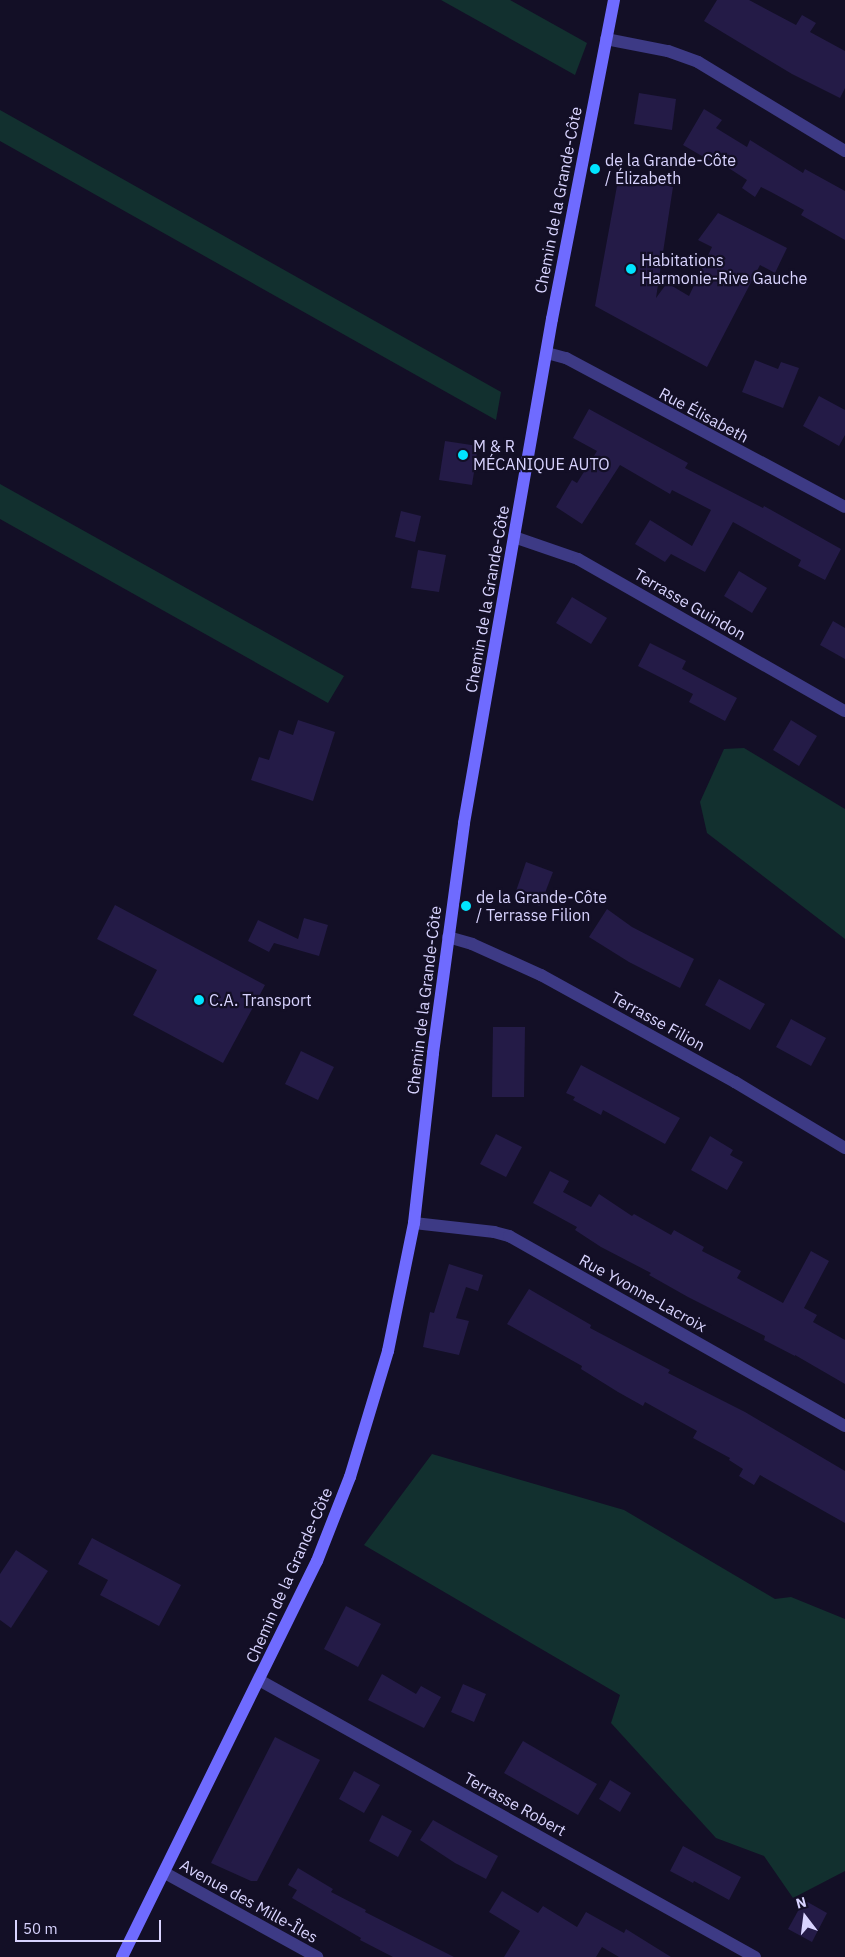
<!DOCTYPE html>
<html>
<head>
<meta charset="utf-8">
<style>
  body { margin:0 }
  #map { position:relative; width:845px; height:1957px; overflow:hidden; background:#130f26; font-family:"IBM Plex Sans",sans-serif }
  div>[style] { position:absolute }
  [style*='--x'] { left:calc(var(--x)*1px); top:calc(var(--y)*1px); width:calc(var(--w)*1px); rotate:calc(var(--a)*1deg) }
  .green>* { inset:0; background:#12302f }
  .building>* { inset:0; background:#241b47 }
  .street>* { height:12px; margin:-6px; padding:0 6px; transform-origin:6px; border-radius:6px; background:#3d3a85 }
  .secondary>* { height:12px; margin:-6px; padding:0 6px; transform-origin:6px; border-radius:6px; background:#6f6bff }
  .dots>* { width:14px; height:14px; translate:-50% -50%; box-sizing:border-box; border:2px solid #130f26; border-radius:50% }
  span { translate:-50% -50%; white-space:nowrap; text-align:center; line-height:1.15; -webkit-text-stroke:4.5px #130f26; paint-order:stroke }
  .poi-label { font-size:16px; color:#d9d4ff }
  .left { translate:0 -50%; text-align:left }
  .street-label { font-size:16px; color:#d9d4ff }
  .north { position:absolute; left:780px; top:1892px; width:50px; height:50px; -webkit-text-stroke:4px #130f26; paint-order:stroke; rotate:345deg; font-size:14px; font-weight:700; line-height:20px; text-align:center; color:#d9d4ff }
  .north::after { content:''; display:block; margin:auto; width:18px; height:22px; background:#d9d4ff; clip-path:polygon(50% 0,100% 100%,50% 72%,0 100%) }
  .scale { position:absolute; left:15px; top:1920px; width:146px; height:22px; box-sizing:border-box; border:2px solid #d9d4ff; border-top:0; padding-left:6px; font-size:15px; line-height:18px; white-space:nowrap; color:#d9d4ff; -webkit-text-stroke:4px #130f26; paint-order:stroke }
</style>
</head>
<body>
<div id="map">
  <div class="green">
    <div style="clip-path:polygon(441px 0,510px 0,587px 43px,575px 75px)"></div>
    <div style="clip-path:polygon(0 110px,501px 392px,496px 420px,0 141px)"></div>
    <div style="clip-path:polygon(0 484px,344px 676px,328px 703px,0 519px)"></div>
    <div style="clip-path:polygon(744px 748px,845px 809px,845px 939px,707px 833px,700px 802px,724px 749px)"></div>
    <div style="clip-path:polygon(432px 1454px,624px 1510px,775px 1599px,791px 1597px,845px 1619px,845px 1871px,793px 1898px,764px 1856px,716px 1838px,611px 1723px,620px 1695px,364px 1545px)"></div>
  </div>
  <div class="building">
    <div style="clip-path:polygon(717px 0,749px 0,796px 25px,802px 15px,816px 23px,810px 32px,845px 51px,845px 88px,840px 98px,792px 74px,704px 21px)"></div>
    <div style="clip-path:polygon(639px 93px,676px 99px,672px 130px,634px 124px)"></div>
    <div style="clip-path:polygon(704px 109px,722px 120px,716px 128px,747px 147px,750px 140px,803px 173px,805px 169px,845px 191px,845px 240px,801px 215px,804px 210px,771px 192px,761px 187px,755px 197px,742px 188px,747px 180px,721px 163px,719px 166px,683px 145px)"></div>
    <div style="clip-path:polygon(619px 175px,673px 187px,656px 298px,667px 283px,689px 296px,712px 247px,698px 240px,718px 213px,787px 248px,775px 273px,760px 265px,707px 367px,595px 306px)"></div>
    <div style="clip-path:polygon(755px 360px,778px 369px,781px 362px,799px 368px,783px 408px,742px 392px)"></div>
    <div style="clip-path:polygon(819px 396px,845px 410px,845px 435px,839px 446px,803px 426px)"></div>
    <div style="clip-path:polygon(589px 409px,688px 463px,685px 468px,763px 508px,764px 506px,841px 549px,825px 580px,798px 566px,801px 560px,733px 522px,705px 572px,671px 554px,665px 562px,635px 544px,650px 520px,692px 546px,711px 510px,672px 490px,670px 494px,620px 465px,582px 524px,556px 507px,572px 480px,577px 483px,597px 451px,573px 438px)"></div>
    <div style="clip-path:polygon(445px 441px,478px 446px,472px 485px,439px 480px)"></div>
    <div style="clip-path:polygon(401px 511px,421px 516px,415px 542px,395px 537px)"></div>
    <div style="clip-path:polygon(418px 550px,446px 555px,439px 592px,411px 588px)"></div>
    <div style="clip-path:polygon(739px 571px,767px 588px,752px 613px,724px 596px)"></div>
    <div style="clip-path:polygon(572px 597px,607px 618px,591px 644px,556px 623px)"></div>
    <div style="clip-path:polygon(833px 621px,845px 628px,845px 659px,820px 645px)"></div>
    <div style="clip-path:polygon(650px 643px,686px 661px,682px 669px,737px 698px,725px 721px,689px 702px,693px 694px,638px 666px)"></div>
    <div style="clip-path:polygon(298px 720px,335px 732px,313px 801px,251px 780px,259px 757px,269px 760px,279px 730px,293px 735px)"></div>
    <div style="clip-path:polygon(791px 720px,817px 736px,799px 766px,773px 750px)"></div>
    <div style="clip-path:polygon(526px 862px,553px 872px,540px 906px,514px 897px)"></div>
    <div style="clip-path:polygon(115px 905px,265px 985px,223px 1063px,133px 1015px,157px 970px,97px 939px)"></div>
    <div style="clip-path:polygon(607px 909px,632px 927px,694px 959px,680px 988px,629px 962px,589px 937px)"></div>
    <div style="clip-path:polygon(304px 918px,328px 925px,319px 956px,274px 943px,269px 952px,248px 941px,258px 920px,298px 939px)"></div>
    <div style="clip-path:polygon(719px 979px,765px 1004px,750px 1030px,705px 1005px)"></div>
    <div style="clip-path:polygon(791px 1019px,826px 1038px,811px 1066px,776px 1047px)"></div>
    <div style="clip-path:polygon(493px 1027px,525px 1027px,524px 1097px,492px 1097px)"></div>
    <div style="clip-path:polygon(301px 1051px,334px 1067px,318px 1100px,285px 1084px)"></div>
    <div style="clip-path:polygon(581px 1065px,680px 1118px,665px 1144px,603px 1110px,601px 1115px,573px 1100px,575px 1097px,566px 1093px)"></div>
    <div style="clip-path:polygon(496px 1134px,522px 1147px,506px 1177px,480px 1164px)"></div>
    <div style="clip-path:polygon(710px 1136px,733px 1150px,730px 1155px,743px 1162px,727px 1190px,691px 1170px)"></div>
    <div style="clip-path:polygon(550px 1171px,569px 1181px,563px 1192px,591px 1207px,599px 1194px,632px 1216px,634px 1214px,671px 1235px,674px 1230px,704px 1247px,702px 1251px,741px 1271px,737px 1278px,783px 1303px,811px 1251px,829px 1261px,804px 1308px,817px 1315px,813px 1322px,845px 1340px,845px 1384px,795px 1355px,795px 1356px,764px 1340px,765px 1336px,688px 1297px,649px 1275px,651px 1273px,601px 1247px,575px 1230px,577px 1227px,533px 1203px)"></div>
    <div style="clip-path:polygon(449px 1264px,483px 1275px,478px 1291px,466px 1287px,456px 1318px,469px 1321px,459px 1355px,423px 1347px,430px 1312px,434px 1313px)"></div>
    <div style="clip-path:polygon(529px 1289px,591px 1325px,590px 1328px,670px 1370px,668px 1373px,745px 1412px,845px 1471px,845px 1523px,760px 1475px,754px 1485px,739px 1476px,743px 1469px,729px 1460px,730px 1458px,693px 1438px,697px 1431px,645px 1402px,643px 1406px,618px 1392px,581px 1369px,582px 1366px,507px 1324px)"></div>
    <div style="clip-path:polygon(92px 1538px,181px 1585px,159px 1626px,100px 1595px,108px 1580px,78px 1564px)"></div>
    <div style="clip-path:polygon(16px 1550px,48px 1571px,11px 1628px,0 1620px,0 1574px)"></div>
    <div style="clip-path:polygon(346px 1606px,381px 1624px,358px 1667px,324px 1649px)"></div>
    <div style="clip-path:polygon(382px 1674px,416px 1694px,421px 1686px,441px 1697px,424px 1728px,368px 1700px)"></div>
    <div style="clip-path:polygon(463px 1684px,486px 1694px,474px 1722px,451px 1712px)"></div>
    <div style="clip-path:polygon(275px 1737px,320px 1760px,257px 1881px,251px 1881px,211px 1863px)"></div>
    <div style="clip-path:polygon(523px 1741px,597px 1784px,578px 1815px,504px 1773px)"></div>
    <div style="clip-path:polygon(354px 1771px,380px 1785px,364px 1813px,339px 1799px)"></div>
    <div style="clip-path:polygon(610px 1780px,631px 1793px,620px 1812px,599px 1799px)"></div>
    <div style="clip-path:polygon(382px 1815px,412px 1831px,398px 1857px,369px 1841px)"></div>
    <div style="clip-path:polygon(433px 1820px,498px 1856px,486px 1879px,455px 1863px,420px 1840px)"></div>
    <div style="clip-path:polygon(683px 1846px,741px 1877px,729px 1900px,694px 1881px,693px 1883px,670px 1871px)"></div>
    <div style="clip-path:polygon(298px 1868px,333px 1889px,331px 1892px,366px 1910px,365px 1912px,454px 1957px,393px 1957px,360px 1940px,361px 1938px,292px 1898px,297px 1890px,288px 1885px)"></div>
    <div style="clip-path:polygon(502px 1891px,538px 1913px,543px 1906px,577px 1927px,586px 1912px,624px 1933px,626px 1929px,671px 1957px,619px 1957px,602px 1947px,596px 1957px,504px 1957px,520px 1931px,489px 1912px)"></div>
    <div style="clip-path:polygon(804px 1900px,827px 1913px,812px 1942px,788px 1929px)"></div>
  </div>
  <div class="street">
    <div style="--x:606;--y:39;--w:63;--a:11"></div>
    <div style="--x:668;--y:51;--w:32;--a:20"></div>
    <div style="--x:698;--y:62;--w:172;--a:31.2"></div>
    <div style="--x:547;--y:353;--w:20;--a:15"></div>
    <div style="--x:566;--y:358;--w:316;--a:28.1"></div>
    <div style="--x:514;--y:537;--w:68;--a:19"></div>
    <div style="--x:578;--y:559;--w:307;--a:29.7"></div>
    <div style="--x:448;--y:937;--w:25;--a:16"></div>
    <div style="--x:472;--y:944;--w:76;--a:24.2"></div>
    <div style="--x:541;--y:975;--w:222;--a:28.9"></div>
    <div style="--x:735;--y:1082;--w:128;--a:31"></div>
    <div style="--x:414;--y:1223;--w:81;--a:6.4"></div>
    <div style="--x:494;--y:1232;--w:16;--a:15"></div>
    <div style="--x:509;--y:1236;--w:386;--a:29.5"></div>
    <div style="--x:259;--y:1680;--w:568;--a:29.18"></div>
    <div style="--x:165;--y:1873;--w:174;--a:28.9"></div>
  </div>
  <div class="secondary">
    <div style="--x:122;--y:1957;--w:441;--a:-63.8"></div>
    <div style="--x:317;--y:1561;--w:90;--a:-68.6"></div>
    <div style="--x:350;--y:1477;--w:132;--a:-73.2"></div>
    <div style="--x:388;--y:1351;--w:131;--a:-78.5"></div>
    <div style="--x:414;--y:1223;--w:171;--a:-83.6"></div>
    <div style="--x:433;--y:1053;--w:232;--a:-82.3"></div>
    <div style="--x:464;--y:823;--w:512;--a:-80.1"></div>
    <div style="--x:552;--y:319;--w:325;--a:-79"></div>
  </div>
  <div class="dots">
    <div style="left:595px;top:169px;background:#00e5ff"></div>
    <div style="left:631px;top:269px;background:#00e5ff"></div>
    <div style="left:463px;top:455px;background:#00e5ff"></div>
    <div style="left:466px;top:906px;background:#00e5ff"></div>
    <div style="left:199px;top:1000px;background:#00e5ff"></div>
  </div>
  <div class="poi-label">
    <span class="left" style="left:605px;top:169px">de la Grande-Côte<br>/ Élizabeth</span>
    <span class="left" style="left:641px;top:269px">Habitations<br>Harmonie-Rive Gauche</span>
    <span class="left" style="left:473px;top:455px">M &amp; R<br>MÉCANIQUE AUTO</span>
    <span class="left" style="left:476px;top:906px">de la Grande-Côte<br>/ Terrasse Filion</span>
    <span class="left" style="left:209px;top:1000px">C.A. Transport</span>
  </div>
  <div class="street-label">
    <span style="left:558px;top:200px;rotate:-79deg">Chemin de la Grande-Côte</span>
    <span style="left:704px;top:415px;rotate:28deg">Rue Élisabeth</span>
    <span style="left:487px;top:599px;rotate:-80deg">Chemin de la Grande-Côte</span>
    <span style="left:690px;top:604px;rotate:30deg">Terrasse Guindon</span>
    <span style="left:424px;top:1000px;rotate:-83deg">Chemin de la Grande-Côte</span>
    <span style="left:658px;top:1021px;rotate:29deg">Terrasse Filion</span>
    <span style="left:643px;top:1293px;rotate:29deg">Rue Yvonne-Lacroix</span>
    <span style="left:289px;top:1575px;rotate:-66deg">Chemin de la Grande-Côte</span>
    <span style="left:515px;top:1804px;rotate:29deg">Terrasse Robert</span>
    <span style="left:249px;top:1901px;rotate:29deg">Avenue des Mille-Îles</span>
  </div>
  <div class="north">N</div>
  <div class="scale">50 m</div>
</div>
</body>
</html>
